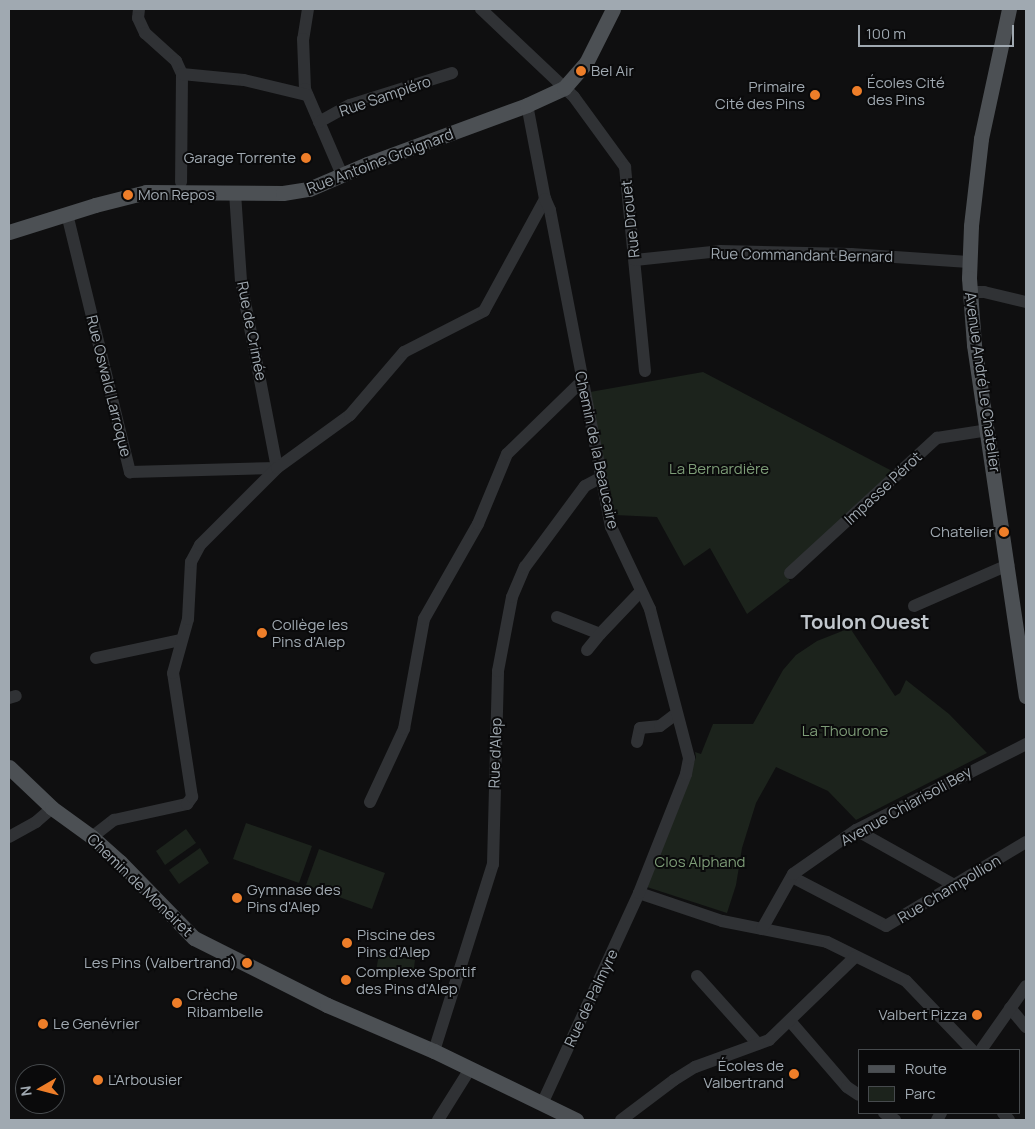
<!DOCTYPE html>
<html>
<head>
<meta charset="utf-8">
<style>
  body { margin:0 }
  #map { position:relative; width:1035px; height:1129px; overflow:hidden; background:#0f0f10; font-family:Manrope,sans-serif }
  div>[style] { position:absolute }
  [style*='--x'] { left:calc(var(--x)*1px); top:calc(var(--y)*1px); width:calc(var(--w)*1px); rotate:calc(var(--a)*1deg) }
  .green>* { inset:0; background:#1c231c }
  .minor>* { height:12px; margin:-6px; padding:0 6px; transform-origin:6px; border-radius:6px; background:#303235 }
  .major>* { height:15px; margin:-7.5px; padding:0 7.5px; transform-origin:7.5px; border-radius:7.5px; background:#4c5054 }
  .dots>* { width:14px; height:14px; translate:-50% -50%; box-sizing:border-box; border:2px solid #0a0a0b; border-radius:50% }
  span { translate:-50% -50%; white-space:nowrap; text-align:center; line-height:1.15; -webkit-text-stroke:4px #0a0a0b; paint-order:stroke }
  .poi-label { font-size:15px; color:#a0a9b1 }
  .left { translate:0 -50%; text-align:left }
  .right { translate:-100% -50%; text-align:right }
  .street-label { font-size:15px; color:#a0a9b1 }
  .park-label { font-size:15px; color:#7d9c77 }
  .district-label { font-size:20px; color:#c1c7cd; font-weight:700 }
  .frame { position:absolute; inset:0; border:10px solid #a0a9b1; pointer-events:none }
  .legend { position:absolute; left:858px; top:1049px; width:162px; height:65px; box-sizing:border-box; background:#0a0a0b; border:1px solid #464a4d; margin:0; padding:6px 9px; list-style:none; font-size:15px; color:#a0a9b1 }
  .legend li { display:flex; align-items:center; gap:10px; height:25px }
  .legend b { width:25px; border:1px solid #464a4d }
  .north { position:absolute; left:15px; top:1064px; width:50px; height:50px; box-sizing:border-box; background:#0a0a0b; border:1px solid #464a4d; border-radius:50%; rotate:262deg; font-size:14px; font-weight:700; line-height:20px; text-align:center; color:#a0a9b1 }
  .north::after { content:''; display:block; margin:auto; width:18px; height:22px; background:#ee7e29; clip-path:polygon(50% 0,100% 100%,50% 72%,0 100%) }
  .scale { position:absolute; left:858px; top:25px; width:156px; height:22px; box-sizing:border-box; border:2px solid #a0a9b1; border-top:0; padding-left:6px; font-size:15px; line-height:18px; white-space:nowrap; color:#a0a9b1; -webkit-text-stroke:4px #0a0a0b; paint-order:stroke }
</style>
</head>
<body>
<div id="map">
  <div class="green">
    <div style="clip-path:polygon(703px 372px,894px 472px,784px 572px,790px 581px,747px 614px,710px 548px,684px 566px,657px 517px,615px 515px,590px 392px)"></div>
    <div style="clip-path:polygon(850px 628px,895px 696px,900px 693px,906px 680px,949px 714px,987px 753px,856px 820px,828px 791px,776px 767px,756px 803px,742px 848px,736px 885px,727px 913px,647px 887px,696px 757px,695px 752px,701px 754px,713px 724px,753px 724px,783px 670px,796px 655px,817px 641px)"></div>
    <div style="clip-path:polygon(246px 823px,312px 846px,299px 883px,233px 859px)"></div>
    <div style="clip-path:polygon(186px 829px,196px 843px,165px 865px,156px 851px)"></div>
    <div style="clip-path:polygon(200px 848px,209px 863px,179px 884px,169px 870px)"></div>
    <div style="clip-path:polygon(319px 849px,385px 873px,372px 909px,306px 885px)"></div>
    <div style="clip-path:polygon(379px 954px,415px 960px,413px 976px,376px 971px)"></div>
  </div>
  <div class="minor">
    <div style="--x:139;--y:9;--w:9;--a:96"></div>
    <div style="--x:138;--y:18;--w:17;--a:65"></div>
    <div style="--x:145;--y:33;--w:42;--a:42.1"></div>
    <div style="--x:176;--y:61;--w:14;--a:65"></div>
    <div style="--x:182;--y:74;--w:108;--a:90.5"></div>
    <div style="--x:308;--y:9;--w:30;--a:99"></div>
    <div style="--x:303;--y:39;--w:50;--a:87.7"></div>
    <div style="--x:305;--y:89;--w:94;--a:66.7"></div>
    <div style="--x:481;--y:9;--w:128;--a:43.4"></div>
    <div style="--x:574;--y:97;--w:87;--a:53.9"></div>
    <div style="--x:625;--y:167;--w:205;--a:84.4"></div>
    <div style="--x:182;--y:74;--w:62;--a:5.5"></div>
    <div style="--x:244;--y:80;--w:65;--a:13.4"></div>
    <div style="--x:319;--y:122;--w:35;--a:-29"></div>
    <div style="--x:350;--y:105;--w:107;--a:-17.4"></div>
    <div style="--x:67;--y:214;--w:266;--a:76.3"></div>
    <div style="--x:130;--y:472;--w:147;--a:-1.6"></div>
    <div style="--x:277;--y:468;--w:190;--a:-100.9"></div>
    <div style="--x:241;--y:281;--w:88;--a:-93.9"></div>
    <div style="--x:635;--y:260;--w:85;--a:-6"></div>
    <div style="--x:720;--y:251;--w:131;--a:1.3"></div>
    <div style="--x:851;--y:254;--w:118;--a:3.9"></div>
    <div style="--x:970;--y:292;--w:14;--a:0"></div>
    <div style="--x:984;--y:292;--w:43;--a:13.4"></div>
    <div style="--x:790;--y:573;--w:200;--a:-42.6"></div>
    <div style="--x:937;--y:438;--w:52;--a:-8.9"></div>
    <div style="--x:914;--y:606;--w:103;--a:-23.6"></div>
    <div style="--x:557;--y:617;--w:46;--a:21.6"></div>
    <div style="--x:600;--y:634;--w:59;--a:-46.4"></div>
    <div style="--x:587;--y:650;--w:21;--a:-51"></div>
    <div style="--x:96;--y:658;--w:87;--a:-12"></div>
    <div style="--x:9;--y:698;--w:7;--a:-16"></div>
    <div style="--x:637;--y:742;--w:14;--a:-78"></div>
    <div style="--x:640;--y:728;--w:20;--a:-6"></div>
    <div style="--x:660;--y:726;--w:21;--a:-37"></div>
    <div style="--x:370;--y:802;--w:81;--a:-65"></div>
    <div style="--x:404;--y:729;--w:112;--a:-79.7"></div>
    <div style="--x:424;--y:619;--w:109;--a:-60.4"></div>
    <div style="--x:478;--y:524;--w:76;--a:-67.5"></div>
    <div style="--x:507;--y:454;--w:105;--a:-44.2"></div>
    <div style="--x:856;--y:830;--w:112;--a:29.3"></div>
    <div style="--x:9;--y:837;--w:31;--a:-29"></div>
    <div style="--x:36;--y:822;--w:21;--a:-41"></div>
    <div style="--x:92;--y:837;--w:28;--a:-38"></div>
    <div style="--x:114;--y:820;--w:75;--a:-12.4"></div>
    <div style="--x:187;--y:804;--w:9;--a:-54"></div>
    <div style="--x:192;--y:797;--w:125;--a:-98.7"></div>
    <div style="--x:173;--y:673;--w:56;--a:-74.5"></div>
    <div style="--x:188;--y:619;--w:57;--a:-87"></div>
    <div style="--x:191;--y:562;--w:19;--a:-62"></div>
    <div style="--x:200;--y:545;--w:109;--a:-45"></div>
    <div style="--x:277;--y:468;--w:90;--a:-36"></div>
    <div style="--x:350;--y:415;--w:83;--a:-49.4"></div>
    <div style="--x:404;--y:352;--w:90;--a:-27.1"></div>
    <div style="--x:484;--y:311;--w:128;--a:-61.4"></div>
    <div style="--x:545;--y:199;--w:96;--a:-100.8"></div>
    <div style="--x:792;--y:877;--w:106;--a:27.5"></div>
    <div style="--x:886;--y:926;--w:163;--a:-31"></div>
    <div style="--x:639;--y:893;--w:88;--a:18.6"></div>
    <div style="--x:722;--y:921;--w:107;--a:11.3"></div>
    <div style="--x:827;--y:942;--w:88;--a:26.3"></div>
    <div style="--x:906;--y:981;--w:95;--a:46.3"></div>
    <div style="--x:762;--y:929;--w:63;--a:-60.6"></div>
    <div style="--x:793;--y:874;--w:77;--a:-34.9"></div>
    <div style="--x:856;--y:830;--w:191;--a:-26.8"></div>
    <div style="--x:697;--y:976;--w:91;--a:48.1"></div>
    <div style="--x:1010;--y:1008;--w:25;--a:50"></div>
    <div style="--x:790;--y:1021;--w:87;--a:49.2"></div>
    <div style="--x:847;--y:1087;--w:14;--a:34"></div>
    <div style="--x:981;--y:1050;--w:78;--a:-54.9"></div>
    <div style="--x:434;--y:1051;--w:196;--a:-72.5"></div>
    <div style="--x:493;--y:864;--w:193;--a:-88.5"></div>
    <div style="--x:498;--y:671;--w:75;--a:-79.3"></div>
    <div style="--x:512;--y:597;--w:33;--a:-67"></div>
    <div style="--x:525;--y:567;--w:101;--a:-53.5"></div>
    <div style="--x:585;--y:486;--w:17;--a:-28"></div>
    <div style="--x:542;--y:1104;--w:232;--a:-65.3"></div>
    <div style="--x:639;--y:893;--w:128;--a:-68.4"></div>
    <div style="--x:686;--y:774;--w:16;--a:-79"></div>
    <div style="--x:689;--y:758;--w:154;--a:-104.7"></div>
    <div style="--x:650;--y:609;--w:91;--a:-115.4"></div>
    <div style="--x:611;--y:527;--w:323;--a:-100.9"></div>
    <div style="--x:550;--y:210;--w:12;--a:-114"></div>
    <div style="--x:884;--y:1113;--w:13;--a:32"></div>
    <div style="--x:1003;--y:1113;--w:9;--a:49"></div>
    <div style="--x:438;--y:1120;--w:60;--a:-57.9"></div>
    <div style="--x:621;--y:1120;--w:66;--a:-37"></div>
    <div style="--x:674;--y:1080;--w:25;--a:-32"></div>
    <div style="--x:695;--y:1067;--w:79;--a:-20"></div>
    <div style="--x:769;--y:1040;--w:120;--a:-44"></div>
    <div style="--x:937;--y:1120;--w:8;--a:-60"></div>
  </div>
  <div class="major">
    <div style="--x:1009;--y:9;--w:133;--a:102.2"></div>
    <div style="--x:981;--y:139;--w:88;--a:96.6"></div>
    <div style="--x:971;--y:226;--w:52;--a:92.2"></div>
    <div style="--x:969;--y:278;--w:67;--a:85.7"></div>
    <div style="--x:974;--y:345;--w:355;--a:81.6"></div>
    <div style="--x:9;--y:232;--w:90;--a:-17.4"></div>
    <div style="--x:95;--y:205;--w:53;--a:-14.3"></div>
    <div style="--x:146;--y:192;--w:137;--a:0.4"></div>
    <div style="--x:283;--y:193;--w:26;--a:-9"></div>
    <div style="--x:309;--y:189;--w:63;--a:-23.3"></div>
    <div style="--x:367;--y:164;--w:171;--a:-20.2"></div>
    <div style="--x:527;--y:105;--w:41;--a:-24.7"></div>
    <div style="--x:564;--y:88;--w:33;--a:-49"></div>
    <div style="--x:586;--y:63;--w:60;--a:-63.4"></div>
    <div style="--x:9;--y:767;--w:59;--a:43.6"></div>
    <div style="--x:52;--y:808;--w:49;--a:35.9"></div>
    <div style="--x:92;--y:837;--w:38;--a:42"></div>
    <div style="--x:120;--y:862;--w:106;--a:45.8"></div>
    <div style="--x:194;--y:938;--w:149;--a:26.7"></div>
    <div style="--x:327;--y:1005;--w:116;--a:23.3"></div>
    <div style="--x:434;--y:1051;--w:158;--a:25.9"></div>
  </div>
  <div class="dots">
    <div style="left:581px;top:71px;background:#ee7e29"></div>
    <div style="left:857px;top:91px;background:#ee7e29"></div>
    <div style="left:815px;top:95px;background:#ee7e29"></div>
    <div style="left:306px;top:158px;background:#ee7e29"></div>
    <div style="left:128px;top:195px;background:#ee7e29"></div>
    <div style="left:1004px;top:532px;background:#ee7e29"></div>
    <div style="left:262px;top:633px;background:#ee7e29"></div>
    <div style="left:237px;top:898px;background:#ee7e29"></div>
    <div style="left:347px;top:943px;background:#ee7e29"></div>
    <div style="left:247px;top:963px;background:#ee7e29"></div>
    <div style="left:346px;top:980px;background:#ee7e29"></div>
    <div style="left:177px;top:1003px;background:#ee7e29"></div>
    <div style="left:977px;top:1015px;background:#ee7e29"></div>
    <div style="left:43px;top:1024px;background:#ee7e29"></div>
    <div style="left:794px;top:1074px;background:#ee7e29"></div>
    <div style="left:98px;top:1080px;background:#ee7e29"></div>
  </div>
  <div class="poi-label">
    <span class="left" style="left:591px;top:71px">Bel Air</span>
    <span class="left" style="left:867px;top:91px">Écoles Cité<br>des Pins</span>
    <span class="right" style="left:805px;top:95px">Primaire<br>Cité des Pins</span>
    <span class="right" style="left:296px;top:158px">Garage Torrente</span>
    <span class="left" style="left:138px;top:195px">Mon Repos</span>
    <span class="right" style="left:994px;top:532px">Chatelier</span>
    <span class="left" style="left:272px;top:633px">Collège les<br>Pins d'Alep</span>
    <span class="left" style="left:247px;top:898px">Gymnase des<br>Pins d'Alep</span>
    <span class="left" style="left:357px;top:943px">Piscine des<br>Pins d'Alep</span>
    <span class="right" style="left:237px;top:963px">Les Pins (Valbertrand)</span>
    <span class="left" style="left:356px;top:980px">Complexe Sportif<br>des Pins d'Alep</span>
    <span class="left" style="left:187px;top:1003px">Crèche<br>Ribambelle</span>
    <span class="right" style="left:967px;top:1015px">Valbert Pizza</span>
    <span class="left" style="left:53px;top:1024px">Le Genévrier</span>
    <span class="right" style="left:784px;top:1074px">Écoles de<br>Valbertrand</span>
    <span class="left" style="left:108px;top:1080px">L'Arbousier</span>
  </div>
  <div class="street-label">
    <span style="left:385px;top:96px;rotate:-19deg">Rue Sampiéro</span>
    <span style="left:380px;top:161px;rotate:-21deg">Rue Antoine Groignard</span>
    <span style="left:630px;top:219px;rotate:-96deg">Rue Drouet</span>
    <span style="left:802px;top:255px;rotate:1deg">Rue Commandant Bernard</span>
    <span style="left:252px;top:331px;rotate:79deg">Rue de Crimée</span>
    <span style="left:983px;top:382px;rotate:82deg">Avenue André Le Chatelier</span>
    <span style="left:109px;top:386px;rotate:76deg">Rue Oswald Larroque</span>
    <span style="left:597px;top:450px;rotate:78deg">Chemin de la Beaucaire</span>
    <span style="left:883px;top:488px;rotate:-43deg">Impasse Pérot</span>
    <span style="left:495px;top:753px;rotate:-88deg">Rue d'Alep</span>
    <span style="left:906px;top:806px;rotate:-29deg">Avenue Chiarisoli Bey</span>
    <span style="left:140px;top:885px;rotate:44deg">Chemin de Moneiret</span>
    <span style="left:949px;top:889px;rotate:-31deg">Rue Champollion</span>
    <span style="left:591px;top:998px;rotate:-65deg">Rue de Palmyre</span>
  </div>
  <div class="park-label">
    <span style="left:719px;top:469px">La Bernardière</span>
    <span style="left:845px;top:731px">La Thourone</span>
    <span style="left:700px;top:862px">Clos Alphand</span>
  </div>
  <div class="district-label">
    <span style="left:865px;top:621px">Toulon Ouest</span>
  </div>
  <div class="frame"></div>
  <ul class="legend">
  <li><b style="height:6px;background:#4c5054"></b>Route</li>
  <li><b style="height:14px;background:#1c231c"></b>Parc</li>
  </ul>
  <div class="north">N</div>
  <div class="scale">100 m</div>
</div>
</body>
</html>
